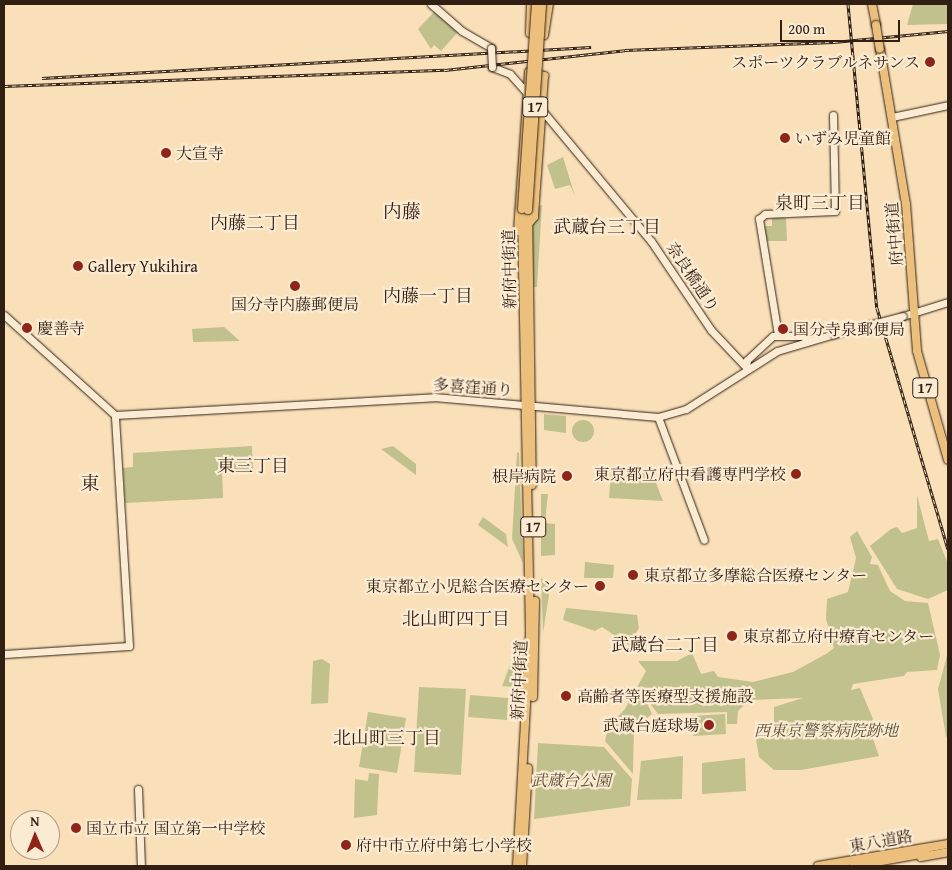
<!DOCTYPE html>
<html>
<head>
<meta charset="utf-8">
<style>
  body { margin:0 }
  #map { position:relative; width:952px; height:870px; overflow:hidden; background:#f9e0b9; font-family:"Gentium Book Plus","Noto Serif JP",serif }
  div>[style] { position:absolute }
  [style*='--x'] { left:calc(var(--x)*1px); top:calc(var(--y)*1px); width:calc(var(--w)*1px); rotate:calc(var(--a)*1deg) }
  .green>* { inset:0; background:#c1c18d }
  .round { border-radius:50% }
  .roads { filter:drop-shadow(0 0 1px #311f14) drop-shadow(0 0 1px #311f14) }
  .secondary>* { height:7px; margin:-3.5px; padding:0 3.5px; transform-origin:3.5px; border-radius:3.5px; background:#fbebd2 }
  .primary>* { height:8px; margin:-4px; padding:0 4px; transform-origin:4px; border-radius:4px; background:#ecc07c }
  .rail>* { height:3px; margin-top:-1.5px; transform-origin:0; background:repeating-linear-gradient(90deg,#fbebd2 0 4px,#311f14 0 8px); box-sizing:border-box; border-block:1px solid #311f14 }
  .bridges { filter:drop-shadow(0 0 1px #311f14) drop-shadow(0 0 1px #311f14) }
  .secondary-bridge>* { height:7px; margin:-3.5px; padding:0 3.5px; transform-origin:3.5px; border-radius:3.5px; background:#fbebd2 }
  .primary-bridge>* { height:8px; margin:-4px; padding:0 4px; transform-origin:4px; border-radius:4px; background:#ecc07c }
  .dots>* { width:14px; height:14px; translate:-50% -50%; box-sizing:border-box; border:2px solid #fbebd2; border-radius:50% }
  span { translate:-50% -50%; white-space:nowrap; text-align:center; line-height:1.15; -webkit-text-stroke:4.5px #fbebd2; paint-order:stroke }
  .shield-label span { padding:1px 4px; background:#fbebd2; border:1px solid; border-radius:4px; -webkit-text-stroke-width:0 }
  .shield-label { font-size:15px; color:#311f14; font-weight:700 }
  .poi-label { font-size:16px; color:#311f14 }
  .right { translate:-100% -50%; text-align:right }
  .left { translate:0 -50%; text-align:left }
  .street-label { font-size:16px; color:#311f14 }
  .park-label { font-size:16px; color:#5c5038; font-style:italic }
  .neighbourhood-label { font-size:18px; color:#311f14 }
  .quarter-label { font-size:19px; color:#311f14 }
  .frame { position:absolute; inset:0; border:5px solid #311f14; pointer-events:none }
  .north { position:absolute; left:10px; top:810px; width:50px; height:50px; box-sizing:border-box; background:#fbebd2; border:1px solid #aa9986; border-radius:50%; rotate:359deg; font-size:14px; font-weight:700; line-height:20px; text-align:center; color:#311f14 }
  .north::after { content:''; display:block; margin:auto; width:18px; height:22px; background:#8f2418; clip-path:polygon(50% 0,100% 100%,50% 72%,0 100%) }
  .scale { position:absolute; left:780px; top:20px; width:120px; height:22px; box-sizing:border-box; border:2px solid #311f14; border-top:0; padding-left:6px; font-size:15px; line-height:18px; white-space:nowrap; color:#311f14; -webkit-text-stroke:4px #fbebd2; paint-order:stroke }
</style>
</head>
<body>
<div id="map">
  <div class="green">
    <div style="clip-path:polygon(913px 4px,948px 4px,948px 24px,907px 25px)"></div>
    <div style="clip-path:polygon(435px 11px,458px 32px,441px 51px,434px 45px,431px 49px,418px 29px)"></div>
    <div style="clip-path:polygon(563px 157px,575px 196px,570px 185px,555px 189px,547px 165px)"></div>
    <div style="clip-path:polygon(542px 205px,537px 287px,530px 287px,531px 216px,534px 207px)"></div>
    <div style="clip-path:polygon(772px 218px,786px 218px,787px 241px,767px 241px,764px 226px,772px 226px)"></div>
    <div style="clip-path:polygon(224px 327px,240px 341px,193px 342px,192px 329px)"></div>
    <div style="clip-path:polygon(544px 414px,566px 416px,566px 433px,544px 430px)"></div>
    <div class="round" style="left:572px;top:420px;width:22px;height:22px"></div>
    <div style="clip-path:polygon(252px 446px,253px 470px,222px 471px,223px 498px,125px 503px,123px 468px,133px 467px,133px 453px)"></div>
    <div style="clip-path:polygon(393px 446px,416px 464px,416px 475px,381px 449px)"></div>
    <div style="clip-path:polygon(517px 452px,519px 453px,523px 563px,512px 539px)"></div>
    <div style="clip-path:polygon(611px 471px,652px 473px,663px 501px,609px 498px)"></div>
    <div style="clip-path:polygon(541px 494px,548px 494px,545px 523px,555px 524px,555px 555px,541px 556px)"></div>
    <div style="clip-path:polygon(917px 495px,929px 541px,938px 539px,948px 564px,948px 590px,928px 599px,897px 589px,870px 546px,891px 529px,897px 527px,902px 533px,917px 528px)"></div>
    <div style="clip-path:polygon(483px 517px,506px 534px,508px 547px,478px 525px)"></div>
    <div style="clip-path:polygon(857px 531px,872px 557px,870px 564px,878px 565px,890px 591px,905px 601px,928px 603px,940px 655px,937px 670px,907px 672px,904px 676px,853px 684px,851px 690px,860px 688px,873px 719px,868px 725px,879px 756px,801px 770px,774px 770px,759px 757px,756px 739px,774px 737px,774px 707px,803px 698px,750px 700px,738px 711px,737px 724px,727px 724px,727px 712px,658px 714px,643px 694px,652px 714px,634px 728px,633px 774px,605px 741px,609px 726px,625px 709px,646px 671px,638px 661px,677px 661px,692px 653px,701px 674px,714px 671px,718px 677px,753px 682px,793px 672px,826px 654px,834px 648px,826px 619px,827px 599px,848px 592px,856px 558px,850px 537px)"></div>
    <div style="clip-path:polygon(585px 562px,614px 565px,613px 578px,584px 578px)"></div>
    <div style="clip-path:polygon(541px 578px,548px 583px,549px 595px,543px 633px)"></div>
    <div style="clip-path:polygon(566px 608px,637px 615px,639px 628px,632px 639px,641px 642px,643px 650px,636px 650px,602px 627px,595px 631px,563px 620px)"></div>
    <div style="clip-path:polygon(516px 650px,524px 652px,523px 688px,502px 686px)"></div>
    <div style="clip-path:polygon(948px 652px,948px 735px,946px 737px,938px 689px)"></div>
    <div style="clip-path:polygon(322px 659px,330px 664px,328px 703px,311px 704px,313px 661px)"></div>
    <div style="clip-path:polygon(419px 687px,466px 689px,461px 775px,414px 772px)"></div>
    <div style="clip-path:polygon(470px 695px,508px 698px,507px 720px,468px 717px)"></div>
    <div style="clip-path:polygon(368px 712px,406px 718px,397px 773px,359px 767px)"></div>
    <div style="clip-path:polygon(725px 714px,726px 734px,693px 736px,692px 716px)"></div>
    <div style="clip-path:polygon(538px 743px,604px 747px,632px 779px,630px 806px,534px 819px)"></div>
    <div style="clip-path:polygon(683px 756px,682px 799px,637px 800px,641px 761px)"></div>
    <div style="clip-path:polygon(745px 758px,746px 791px,702px 794px,702px 763px)"></div>
    <div style="clip-path:polygon(369px 773px,379px 774px,377px 815px,354px 818px,355px 779px,368px 781px)"></div>
  </div>
  <div class="roads">
    <div class="secondary">
      <div style="--x:431;--y:4;--w:41;--a:41.1"></div>
      <div style="--x:462;--y:31;--w:34;--a:30"></div>
      <div style="--x:492;--y:67;--w:19;--a:21"></div>
      <div style="--x:510;--y:74;--w:30;--a:48"></div>
      <div style="--x:540;--y:108;--w:173;--a:50.2"></div>
      <div style="--x:651;--y:241;--w:107;--a:56"></div>
      <div style="--x:711;--y:330;--w:51;--a:46.6"></div>
      <div style="--x:892;--y:117;--w:57;--a:-12.1"></div>
      <div style="--x:4;--y:315;--w:149;--a:42"></div>
      <div style="--x:903;--y:316;--w:47;--a:-17.3"></div>
      <div style="--x:778;--y:335;--w:118;--a:-99.3"></div>
      <div style="--x:759;--y:219;--w:8;--a:-40"></div>
      <div style="--x:765;--y:214;--w:70;--a:-2.5"></div>
      <div style="--x:835;--y:211;--w:96;--a:-91.2"></div>
      <div style="--x:746;--y:367;--w:7;--a:-82"></div>
      <div style="--x:747;--y:360;--w:35;--a:-43"></div>
      <div style="--x:773;--y:336;--w:30;--a:0"></div>
      <div style="--x:803;--y:336;--w:7;--a:45"></div>
      <div style="--x:115;--y:415;--w:320;--a:-3.2"></div>
      <div style="--x:434;--y:397;--w:225;--a:5.1"></div>
      <div style="--x:658;--y:417;--w:29;--a:-16"></div>
      <div style="--x:686;--y:409;--w:108;--a:-32.5"></div>
      <div style="--x:777;--y:351;--w:59;--a:-16.6"></div>
      <div style="--x:658;--y:417;--w:131;--a:69.5"></div>
      <div style="--x:4;--y:654;--w:125;--a:-3.7"></div>
      <div style="--x:129;--y:646;--w:231;--a:-93.5"></div>
      <div style="--x:138;--y:789;--w:77;--a:87.8"></div>
    </div>
    <div class="primary">
      <div style="--x:531;--y:4;--w:29;--a:92"></div>
      <div style="--x:530;--y:33;--w:14;--a:8"></div>
      <div style="--x:544;--y:35;--w:31;--a:-81"></div>
      <div style="--x:872;--y:4;--w:21;--a:79"></div>
      <div style="--x:880;--y:49;--w:157;--a:80.5"></div>
      <div style="--x:906;--y:204;--w:147;--a:85.7"></div>
      <div style="--x:917;--y:351;--w:113;--a:74.1"></div>
      <div style="--x:528;--y:210;--w:275;--a:89.2"></div>
      <div style="--x:518;--y:231;--w:159;--a:-86"></div>
      <div style="--x:529;--y:72;--w:16;--a:15"></div>
      <div style="--x:544;--y:76;--w:141;--a:94.1"></div>
      <div style="--x:534;--y:217;--w:9;--a:131"></div>
      <div style="--x:533;--y:697;--w:96;--a:-88.8"></div>
      <div style="--x:921;--y:857;--w:27;--a:-10"></div>
      <div style="--x:517;--y:866;--w:235;--a:-86.8"></div>
      <div style="--x:530;--y:631;--w:422;--a:-91.1"></div>
      <div style="--x:522;--y:866;--w:98;--a:-86.5"></div>
      <div style="--x:818;--y:866;--w:132;--a:-9.6"></div>
      <div style="--x:854;--y:866;--w:73;--a:-10.2"></div>
    </div>
  </div>
  <div class="rail">
    <div style="--x:848;--y:4;--w:305;--a:84.6"></div>
    <div style="--x:877;--y:308;--w:251;--a:73.6"></div>
    <div style="--x:42;--y:78;--w:550;--a:-3.23"></div>
    <div style="--x:4;--y:86;--w:441;--a:-2.1"></div>
    <div style="--x:445;--y:70;--w:181;--a:-6.3"></div>
    <div style="--x:625;--y:50;--w:209;--a:-2.2"></div>
    <div style="--x:834;--y:42;--w:115;--a:-5.5"></div>
  </div>
  <div class="bridges">
    <div class="secondary-bridge">
      <div style="--x:491;--y:48;--w:19;--a:87"></div>
      <div style="--x:834;--y:334;--w:71;--a:-14.6"></div>
    </div>
    <div class="primary-bridge">
      <div style="--x:876;--y:25;--w:24;--a:81"></div>
      <div style="--x:522;--y:209;--w:205;--a:-86.1"></div>
      <div style="--x:528;--y:210;--w:206;--a:-86.1"></div>
    </div>
  </div>
  <div class="dots">
    <div style="left:930px;top:62px;background:#8f2418"></div>
    <div style="left:785px;top:138px;background:#8f2418"></div>
    <div style="left:166px;top:153px;background:#8f2418"></div>
    <div style="left:78px;top:266px;background:#8f2418"></div>
    <div style="left:295px;top:286px;background:#8f2418"></div>
    <div style="left:27px;top:328px;background:#8f2418"></div>
    <div style="left:783px;top:329px;background:#8f2418"></div>
    <div style="left:796px;top:474px;background:#8f2418"></div>
    <div style="left:567px;top:476px;background:#8f2418"></div>
    <div style="left:633px;top:575px;background:#8f2418"></div>
    <div style="left:600px;top:586px;background:#8f2418"></div>
    <div style="left:732px;top:636px;background:#8f2418"></div>
    <div style="left:566px;top:696px;background:#8f2418"></div>
    <div style="left:709px;top:725px;background:#8f2418"></div>
    <div style="left:76px;top:828px;background:#8f2418"></div>
    <div style="left:346px;top:845px;background:#8f2418"></div>
  </div>
  <div class="shield-label">
    <span style="left:535px;top:107px">17</span>
    <span style="left:925px;top:388px">17</span>
    <span style="left:533px;top:527px">17</span>
  </div>
  <div class="poi-label">
    <span class="right" style="left:920px;top:62px">スポーツクラブルネサンス</span>
    <span class="left" style="left:795px;top:138px">いずみ児童館</span>
    <span class="left" style="left:176px;top:153px">大宣寺</span>
    <span class="left" style="left:88px;top:266px">Gallery Yukihira</span>
    <span style="left:295px;top:304px">国分寺内藤郵便局</span>
    <span class="left" style="left:37px;top:328px">慶善寺</span>
    <span class="left" style="left:793px;top:329px">国分寺泉郵便局</span>
    <span class="right" style="left:786px;top:474px">東京都立府中看護専門学校</span>
    <span class="right" style="left:556px;top:476px">根岸病院</span>
    <span class="left" style="left:644px;top:575px">東京都立多摩総合医療センター</span>
    <span class="right" style="left:589px;top:586px">東京都立小児総合医療センター</span>
    <span class="left" style="left:743px;top:636px">東京都立府中療育センター</span>
    <span class="left" style="left:577px;top:696px">高齢者等医療型支援施設</span>
    <span class="right" style="left:699px;top:725px">武蔵台庭球場</span>
    <span class="left" style="left:86px;top:828px">国立市立 国立第一中学校</span>
    <span class="left" style="left:356px;top:845px">府中市立府中第七小学校</span>
  </div>
  <div class="street-label">
    <span style="left:894px;top:234px;rotate:-95deg">府中街道</span>
    <span style="left:509px;top:269px;rotate:-91deg">新府中街道</span>
    <span style="left:693px;top:277px;rotate:56deg">奈良橋通り</span>
    <span style="left:473px;top:387px;rotate:4deg">多喜窪通り</span>
    <span style="left:519px;top:680px;rotate:-87deg">新府中街道</span>
    <span style="left:881px;top:841px;rotate:-10deg">東八道路</span>
  </div>
  <div class="park-label">
    <span style="left:826px;top:730px">西東京警察病院跡地</span>
    <span style="left:571px;top:780px">武蔵台公園</span>
  </div>
  <div class="neighbourhood-label">
    <span style="left:820px;top:203px">泉町三丁目</span>
    <span style="left:255px;top:223px">内藤二丁目</span>
    <span style="left:607px;top:227px">武蔵台三丁目</span>
    <span style="left:428px;top:296px">内藤一丁目</span>
    <span style="left:253px;top:466px">東三丁目</span>
    <span style="left:456px;top:619px">北山町四丁目</span>
    <span style="left:665px;top:645px">武蔵台二丁目</span>
    <span style="left:387px;top:738px">北山町三丁目</span>
  </div>
  <div class="quarter-label">
    <span style="left:402px;top:212px">内藤</span>
    <span style="left:90px;top:484px">東</span>
  </div>
  <div class="frame"></div>
  <div class="north">N</div>
  <div class="scale">200 m</div>
</div>
</body>
</html>
